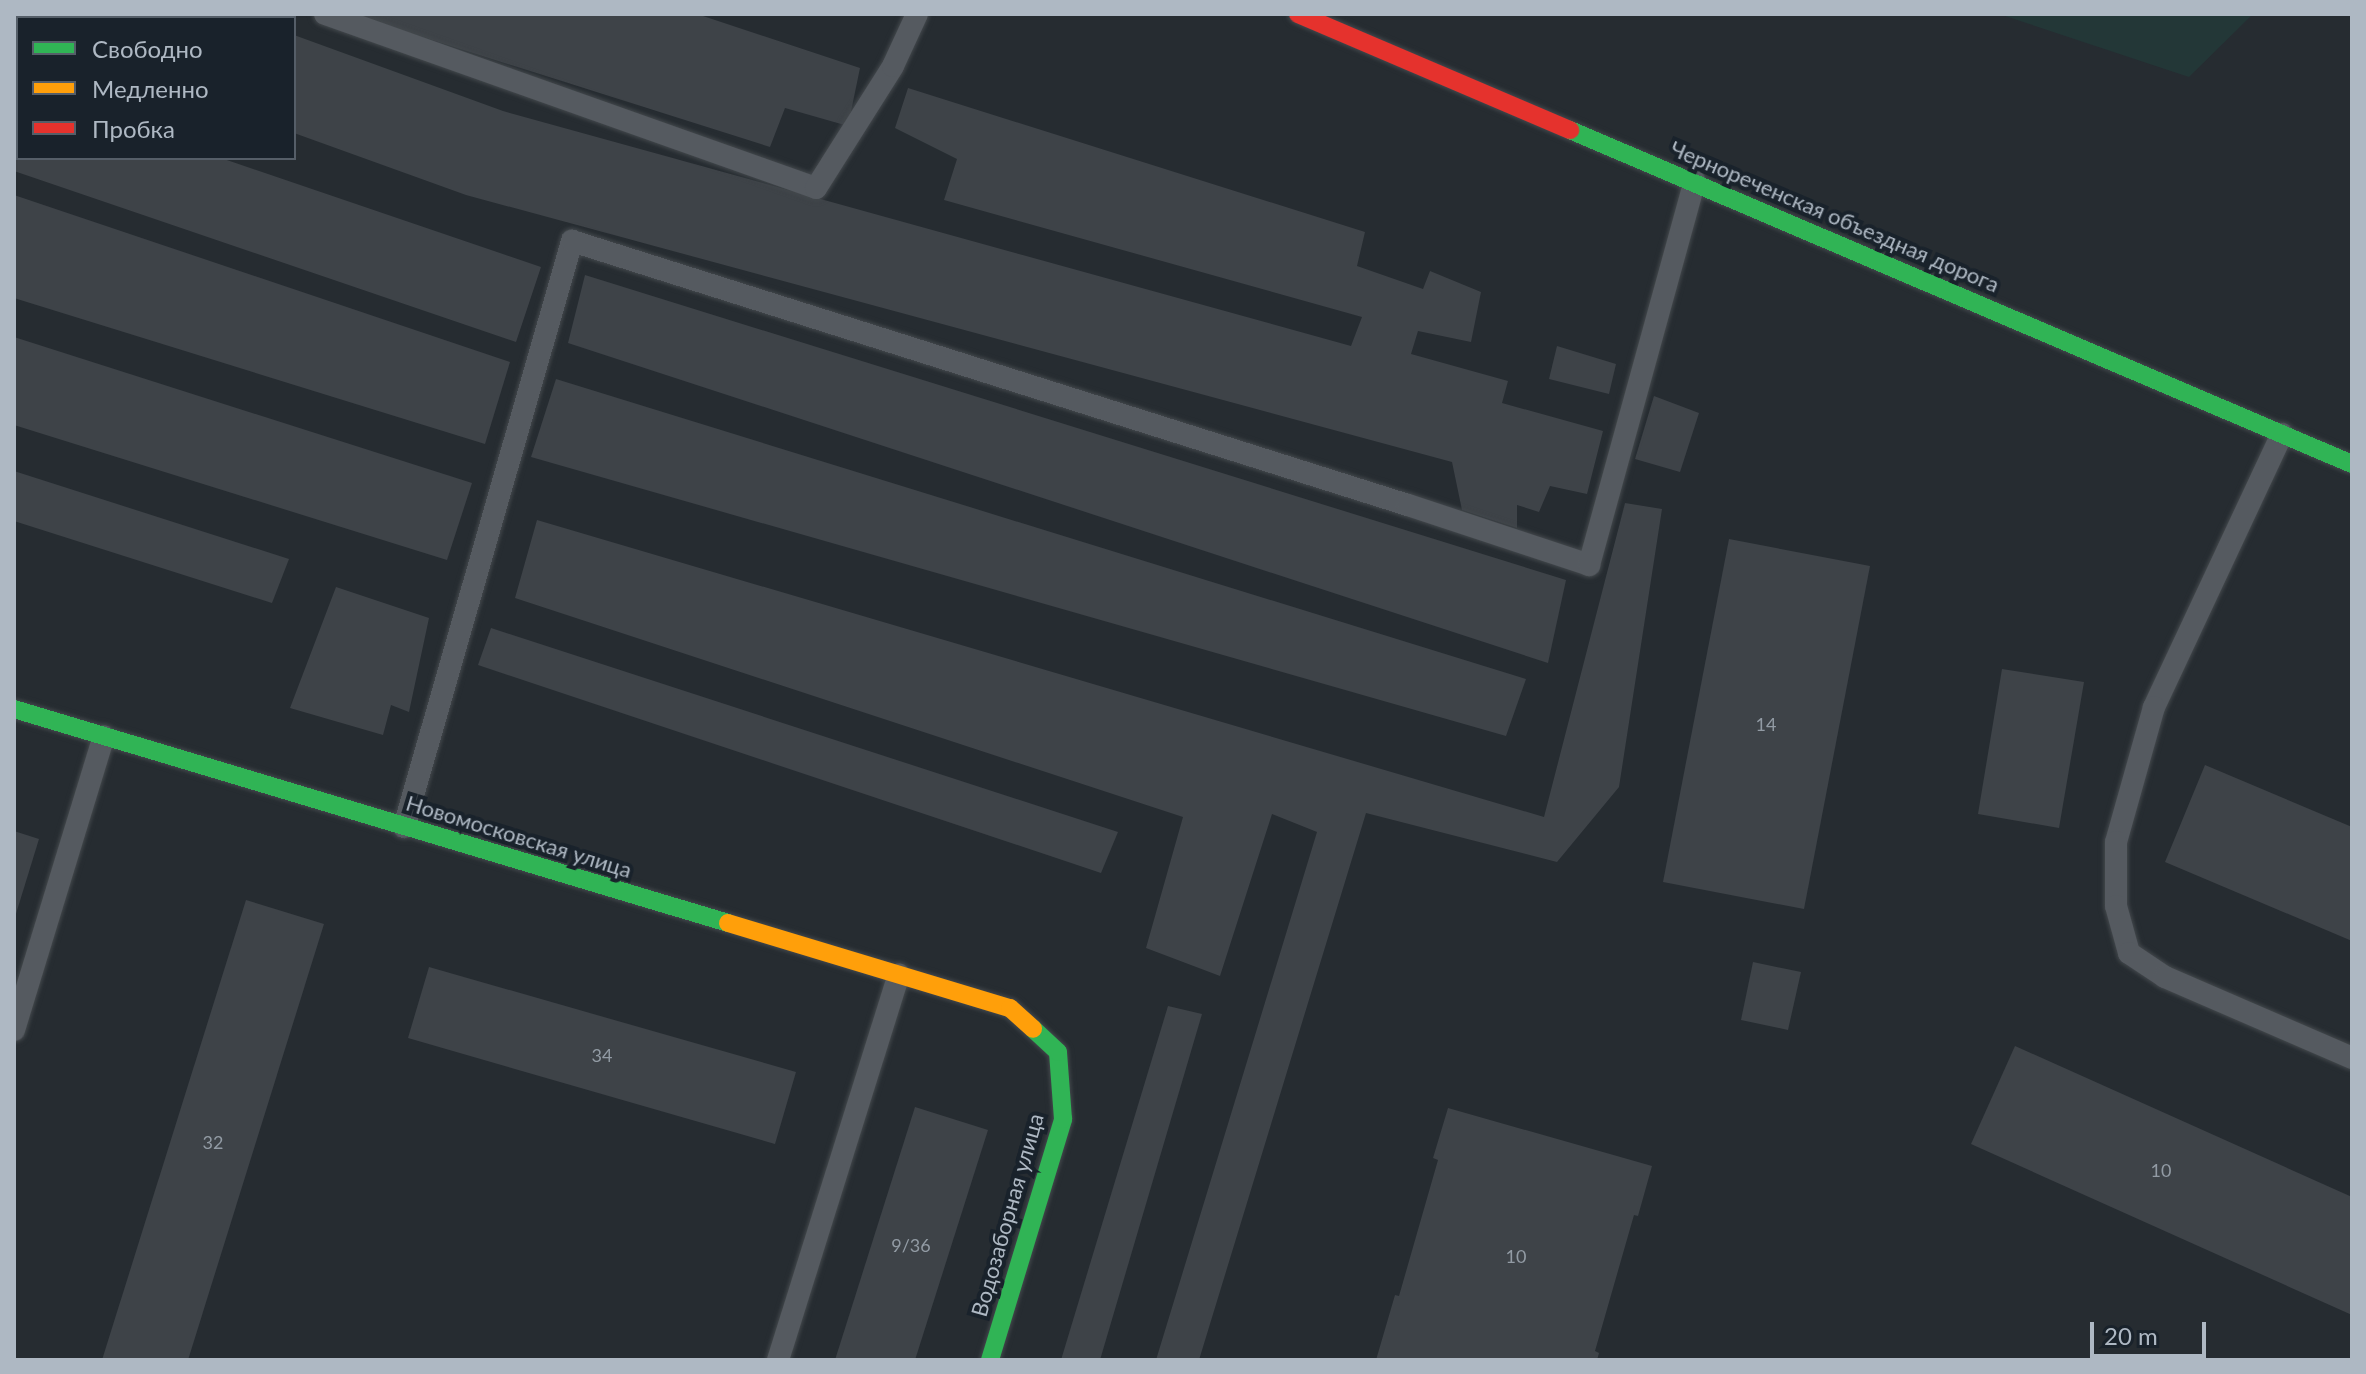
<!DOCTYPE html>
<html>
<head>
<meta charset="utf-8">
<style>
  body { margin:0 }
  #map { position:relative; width:2366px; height:1374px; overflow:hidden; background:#262c31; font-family:Lato,sans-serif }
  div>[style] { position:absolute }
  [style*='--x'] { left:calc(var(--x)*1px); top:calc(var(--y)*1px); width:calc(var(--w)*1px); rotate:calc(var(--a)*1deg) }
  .green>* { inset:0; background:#233737 }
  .building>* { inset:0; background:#3e4348 }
  .roads { filter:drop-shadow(0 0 2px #43484c) drop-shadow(0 0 2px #43484c) }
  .lane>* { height:22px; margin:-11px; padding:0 11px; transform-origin:11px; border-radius:11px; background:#555a60 }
  .fast>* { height:18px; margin:-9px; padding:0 9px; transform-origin:9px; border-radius:9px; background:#30b455 }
  .slow>* { height:18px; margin:-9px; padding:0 9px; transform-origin:9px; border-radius:9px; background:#ff9f0a }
  .jam>* { height:18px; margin:-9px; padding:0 9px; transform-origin:9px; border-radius:9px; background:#e5322d }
  span { translate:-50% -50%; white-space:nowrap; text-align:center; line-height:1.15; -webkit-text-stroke:8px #19222b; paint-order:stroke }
  .number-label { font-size:18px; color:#929ba4 }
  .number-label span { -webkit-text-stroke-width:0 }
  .street-label { font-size:22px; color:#aeb8c3 }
  .frame { position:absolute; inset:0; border:16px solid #aeb8c3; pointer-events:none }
  .legend { position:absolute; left:16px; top:16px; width:280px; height:144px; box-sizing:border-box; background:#19222b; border:2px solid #555e68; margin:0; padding:10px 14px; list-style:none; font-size:24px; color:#aeb8c3 }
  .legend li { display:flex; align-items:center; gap:16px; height:40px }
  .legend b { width:40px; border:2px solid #555e68 }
  .scale { position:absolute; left:2090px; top:1322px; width:116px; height:36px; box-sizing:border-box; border:4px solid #aeb8c3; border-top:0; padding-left:10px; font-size:24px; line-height:28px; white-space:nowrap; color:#aeb8c3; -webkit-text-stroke:6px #19222b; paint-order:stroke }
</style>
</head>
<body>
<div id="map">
  <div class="green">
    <div style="clip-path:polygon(1999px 14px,2253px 14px,2189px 77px)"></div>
  </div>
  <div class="building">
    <div style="clip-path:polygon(14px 14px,236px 14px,246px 18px,18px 18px,18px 33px,14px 32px)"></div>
    <div style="clip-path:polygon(350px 14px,697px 14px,860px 68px,848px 126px,785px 108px,770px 147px)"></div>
    <div style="clip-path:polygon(294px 35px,503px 111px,1351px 346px,1362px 317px,944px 200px,957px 159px,895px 128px,908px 88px,1365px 232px,1357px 266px,1423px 289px,1430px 271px,1481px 292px,1471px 342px,1418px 331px,1411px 354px,1508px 381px,1502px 403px,1603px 431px,1587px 494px,1550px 486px,1539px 512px,1517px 505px,1517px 528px,1462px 510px,1452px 462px,466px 195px,294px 133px)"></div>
    <div style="clip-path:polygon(14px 87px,18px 88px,18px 158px,221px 158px,541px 267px,516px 342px,14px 171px)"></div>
    <div style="clip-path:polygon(14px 195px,510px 362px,485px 444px,14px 298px)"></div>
    <div style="clip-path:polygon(585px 275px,1566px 580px,1548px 663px,568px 343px)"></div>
    <div style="clip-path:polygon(14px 337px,472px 483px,447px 560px,14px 425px)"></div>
    <div style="clip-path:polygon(1557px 346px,1616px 364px,1609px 394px,1549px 379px)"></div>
    <div style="clip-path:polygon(556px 379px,1526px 679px,1506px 736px,531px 457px)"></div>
    <div style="clip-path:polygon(1654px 396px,1699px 413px,1680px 472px,1635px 459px)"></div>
    <div style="clip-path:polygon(14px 471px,289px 559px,272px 603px,14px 521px)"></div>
    <div style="clip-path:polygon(1625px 503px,1662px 509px,1619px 787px,1557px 862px,1366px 813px,1199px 1360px,1156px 1360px,1317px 832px,1272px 814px,1220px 976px,1146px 948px,1183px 817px,515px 598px,537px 520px,1544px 817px)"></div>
    <div style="clip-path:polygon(1729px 539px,1870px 566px,1804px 909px,1663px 882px)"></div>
    <div style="clip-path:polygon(336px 587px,429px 618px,409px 712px,391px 705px,383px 735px,290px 708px)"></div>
    <div style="clip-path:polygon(491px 628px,1118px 832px,1101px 873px,478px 665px)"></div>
    <div style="clip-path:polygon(2002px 669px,2084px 682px,2059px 828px,1978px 814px)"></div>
    <div style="clip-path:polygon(2205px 765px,2352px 827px,2352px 941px,2165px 862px)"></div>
    <div style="clip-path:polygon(14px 831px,39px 839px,15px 917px,14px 917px)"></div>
    <div style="clip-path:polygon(246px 900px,324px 924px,188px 1360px,102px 1360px)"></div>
    <div style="clip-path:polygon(1753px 962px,1801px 972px,1788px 1030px,1741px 1020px)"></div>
    <div style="clip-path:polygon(429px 967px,796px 1072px,775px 1144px,408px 1038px)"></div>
    <div style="clip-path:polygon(1168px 1006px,1202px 1014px,1100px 1360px,1061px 1360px)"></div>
    <div style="clip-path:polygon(2015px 1046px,2352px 1197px,2352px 1315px,1971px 1144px)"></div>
    <div style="clip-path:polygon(915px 1107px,988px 1130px,915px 1360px,835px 1360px)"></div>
    <div style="clip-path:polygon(1448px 1108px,1652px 1166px,1638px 1216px,1634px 1215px,1595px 1351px,1599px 1353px,1597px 1360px,1376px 1360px,1395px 1295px,1399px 1296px,1438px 1160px,1433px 1158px)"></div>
  </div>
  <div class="roads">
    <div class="lane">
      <div style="--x:325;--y:14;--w:521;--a:19.51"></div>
      <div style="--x:816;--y:188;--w:144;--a:-57.7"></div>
      <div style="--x:893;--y:66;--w:57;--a:-65.2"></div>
      <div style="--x:2282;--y:434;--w:302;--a:115.1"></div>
      <div style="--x:2154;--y:707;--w:140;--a:105.7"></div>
      <div style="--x:2116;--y:842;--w:64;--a:90"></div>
      <div style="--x:2116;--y:906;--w:49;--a:74.5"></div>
      <div style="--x:2129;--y:953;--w:43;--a:33.7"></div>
      <div style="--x:2165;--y:977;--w:204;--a:23.4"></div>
      <div style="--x:404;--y:827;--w:610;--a:-74"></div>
      <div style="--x:572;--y:241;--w:877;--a:17.53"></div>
      <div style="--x:1408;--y:505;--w:191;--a:18.3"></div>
      <div style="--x:1589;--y:565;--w:398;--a:-74.6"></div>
      <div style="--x:14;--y:1030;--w:307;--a:-73"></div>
      <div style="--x:778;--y:1360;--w:404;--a:-72.6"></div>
    </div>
    <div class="fast">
      <div style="--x:1570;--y:130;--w:850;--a:23.13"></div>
      <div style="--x:14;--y:709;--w:745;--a:16.68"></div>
      <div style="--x:990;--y:1360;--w:252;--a:-73.1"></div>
      <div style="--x:1063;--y:1119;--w:67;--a:-94.3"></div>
      <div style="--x:1058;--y:1052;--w:34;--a:-137"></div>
    </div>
    <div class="slow">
      <div style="--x:728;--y:923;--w:295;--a:16.8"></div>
      <div style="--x:1010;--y:1008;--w:31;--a:42"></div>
    </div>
    <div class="jam">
      <div style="--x:1298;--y:14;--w:296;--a:23.1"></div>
    </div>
  </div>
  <div class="number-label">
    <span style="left:1766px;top:724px">14</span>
    <span style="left:602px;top:1055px">34</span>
    <span style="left:213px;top:1142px">32</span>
    <span style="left:2161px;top:1170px">10</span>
    <span style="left:911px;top:1245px">9/36</span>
    <span style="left:1516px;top:1256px">10</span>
  </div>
  <div class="street-label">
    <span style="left:1835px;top:216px;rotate:23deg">Чернореченская объездная дорога</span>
    <span style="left:519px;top:836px;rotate:17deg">Новомосковская улица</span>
    <span style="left:1007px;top:1215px;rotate:-74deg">Водозаборная улица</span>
  </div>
  <div class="frame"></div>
  <ul class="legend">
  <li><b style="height:10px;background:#30b455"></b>Свободно</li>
  <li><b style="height:10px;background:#ff9f0a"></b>Медленно</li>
  <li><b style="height:10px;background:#e5322d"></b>Пробка</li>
  </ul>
  <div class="scale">20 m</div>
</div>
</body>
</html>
